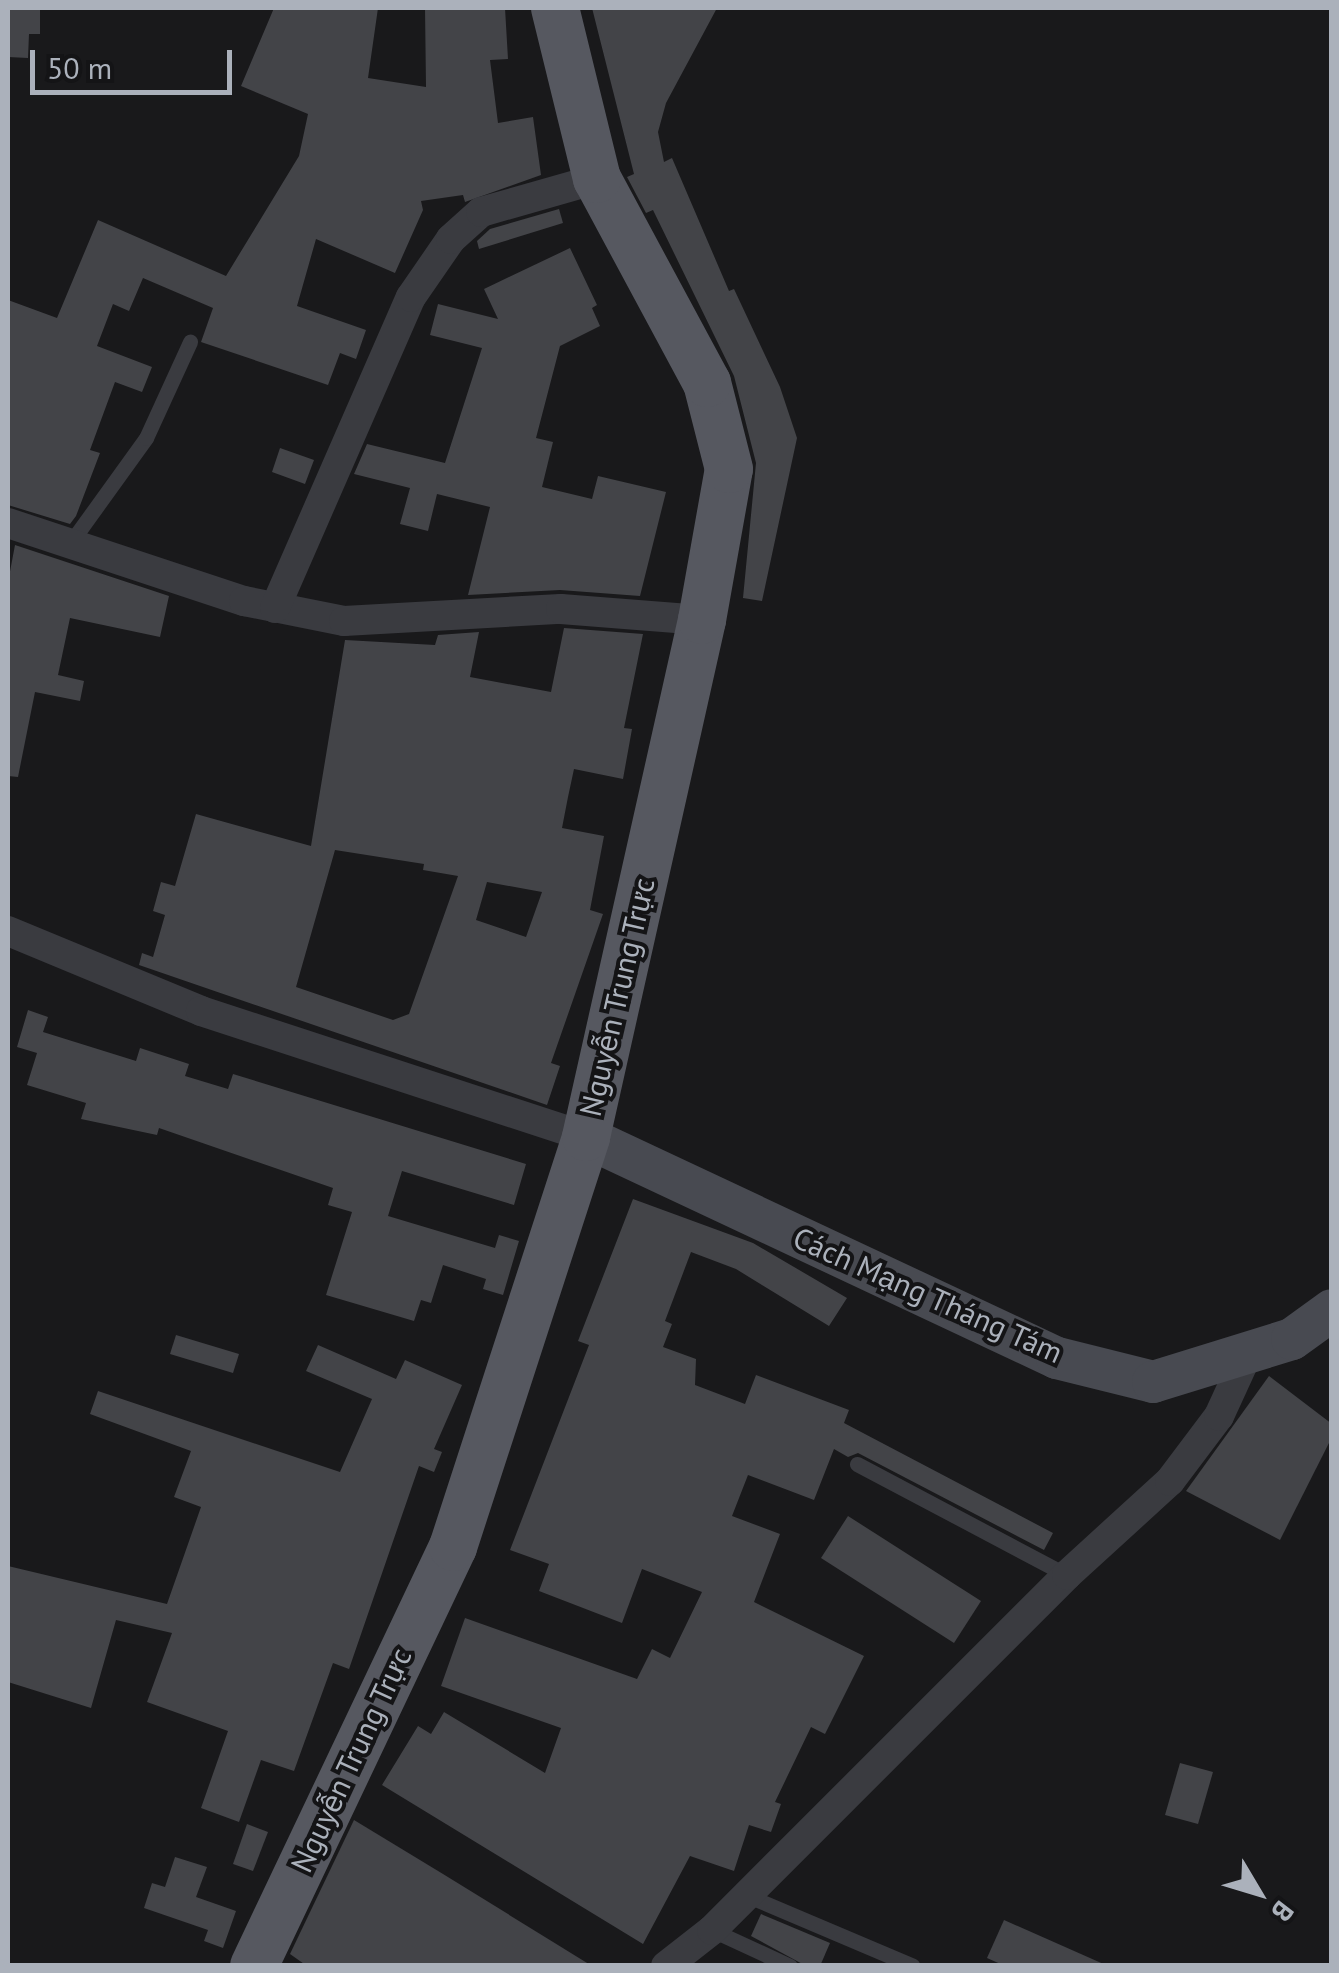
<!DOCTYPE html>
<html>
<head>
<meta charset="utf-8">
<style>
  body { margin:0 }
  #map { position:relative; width:1339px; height:1973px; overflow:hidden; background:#19191b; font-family:"PT Sans",sans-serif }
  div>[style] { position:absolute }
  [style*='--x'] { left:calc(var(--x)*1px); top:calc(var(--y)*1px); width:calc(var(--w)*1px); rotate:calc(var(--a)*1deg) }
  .building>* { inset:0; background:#434448 }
  .lane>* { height:15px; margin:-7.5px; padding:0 7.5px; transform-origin:7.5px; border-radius:7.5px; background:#3a3b40 }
  .street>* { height:30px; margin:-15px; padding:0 15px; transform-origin:15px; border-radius:15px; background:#3a3b40 }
  .secondary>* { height:42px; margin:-21px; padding:0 21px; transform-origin:21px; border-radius:21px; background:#484a51 }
  .primary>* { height:48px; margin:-24px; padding:0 24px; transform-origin:24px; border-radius:24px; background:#565860 }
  span { translate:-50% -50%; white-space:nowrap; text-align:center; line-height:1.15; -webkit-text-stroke:8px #141416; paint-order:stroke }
  .street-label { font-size:30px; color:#abb1bb }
  .frame { position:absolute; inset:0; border:10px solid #abb1bb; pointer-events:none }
  .north { position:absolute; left:1209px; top:1843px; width:100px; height:100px; -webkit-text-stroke:8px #141416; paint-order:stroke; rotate:128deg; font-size:28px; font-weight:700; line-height:40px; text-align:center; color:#abb1bb }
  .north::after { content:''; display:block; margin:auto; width:35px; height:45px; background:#abb1bb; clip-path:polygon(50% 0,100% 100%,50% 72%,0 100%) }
  .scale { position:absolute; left:30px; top:50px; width:202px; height:45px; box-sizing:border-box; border:5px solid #abb1bb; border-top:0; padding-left:12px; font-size:30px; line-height:35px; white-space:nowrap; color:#abb1bb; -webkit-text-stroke:8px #141416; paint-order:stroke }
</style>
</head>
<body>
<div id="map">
  <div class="building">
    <div style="clip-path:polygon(8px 8px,40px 8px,40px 34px,29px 34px,28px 58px,8px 57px)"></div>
    <div style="clip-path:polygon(274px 8px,378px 8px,368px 78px,426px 87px,425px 8px,505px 8px,508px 59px,490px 60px,498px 123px,533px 117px,541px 175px,465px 202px,463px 195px,421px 201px,423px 210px,395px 273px,316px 239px,297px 306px,366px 330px,356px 359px,340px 353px,328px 385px,201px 342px,213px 308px,143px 278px,129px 311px,113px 304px,97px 346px,152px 367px,142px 392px,115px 382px,90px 450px,100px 453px,76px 516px,70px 524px,8px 505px,8px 300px,57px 318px,98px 220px,226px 276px,299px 156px,308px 114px,241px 86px)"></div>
    <div style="clip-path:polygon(592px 8px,717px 8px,666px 103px,658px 132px,664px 162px,672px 158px,729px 291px,734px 289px,780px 387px,797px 438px,762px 601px,743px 598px,756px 463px,734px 376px,653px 210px,646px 213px,627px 177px,634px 174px)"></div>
    <div style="clip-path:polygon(559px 209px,563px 223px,479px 249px,477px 241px,490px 229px)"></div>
    <div style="clip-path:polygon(570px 248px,597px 305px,592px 308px,600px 326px,560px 346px,536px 438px,553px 442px,542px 487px,592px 499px,598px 476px,666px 492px,640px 596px,560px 590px,468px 595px,490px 507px,437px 494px,428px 531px,400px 524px,410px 488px,354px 474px,367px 444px,445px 463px,482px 348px,430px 335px,438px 304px,498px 319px,484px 289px)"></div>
    <div style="clip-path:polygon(280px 448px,314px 460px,305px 484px,272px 472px)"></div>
    <div style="clip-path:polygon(15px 545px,169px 596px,160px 637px,70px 618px,58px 675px,84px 681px,80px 701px,35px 692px,18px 777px,8px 776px,8px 582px)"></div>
    <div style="clip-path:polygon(evenodd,564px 628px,643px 634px,624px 728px,632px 729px,623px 779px,574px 769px,568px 797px,562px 828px,604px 836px,590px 910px,603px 914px,551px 1063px,560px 1066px,547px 1105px,139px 965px,142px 953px,153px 957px,165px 915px,153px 911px,161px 882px,175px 886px,196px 814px,311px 846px,345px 640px,435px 645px,438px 635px,479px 632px,470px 677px,551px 692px,564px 628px,335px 850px,424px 864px,423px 870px,458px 876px,409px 1014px,393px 1020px,296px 987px,335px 850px,564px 628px,487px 882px,542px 892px,526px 937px,476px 920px,487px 882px)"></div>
    <div style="clip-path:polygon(28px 1010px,48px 1017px,43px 1032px,136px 1061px,140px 1048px,189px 1064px,185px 1076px,228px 1089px,233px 1074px,526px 1164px,514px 1205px,402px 1171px,388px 1216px,495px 1248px,499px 1235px,519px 1241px,503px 1295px,483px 1289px,486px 1279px,443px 1265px,431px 1303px,421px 1300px,414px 1321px,326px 1295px,352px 1212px,328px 1205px,333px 1188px,159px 1128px,157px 1135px,81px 1119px,86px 1103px,27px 1085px,37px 1053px,17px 1047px)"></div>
    <div style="clip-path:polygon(633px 1199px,753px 1243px,847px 1298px,829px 1326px,736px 1269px,691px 1252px,665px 1321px,672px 1324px,663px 1347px,696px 1359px,695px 1385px,745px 1404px,756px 1375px,849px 1410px,844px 1423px,1053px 1533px,1044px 1550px,858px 1453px,848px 1457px,834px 1449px,814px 1500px,748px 1475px,732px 1516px,780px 1534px,754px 1602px,864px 1656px,825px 1734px,811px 1727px,775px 1802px,781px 1804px,771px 1832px,749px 1825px,734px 1871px,690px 1856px,643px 1944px,382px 1785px,418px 1726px,431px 1734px,444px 1712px,545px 1773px,561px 1728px,441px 1686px,465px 1618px,637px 1679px,652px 1649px,670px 1658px,702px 1592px,642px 1569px,622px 1623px,539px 1591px,549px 1564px,510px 1550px,589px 1345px,578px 1341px)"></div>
    <div style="clip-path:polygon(176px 1335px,239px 1354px,233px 1373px,170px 1354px)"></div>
    <div style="clip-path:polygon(318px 1345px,396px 1379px,405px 1360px,462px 1385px,434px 1449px,442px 1452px,434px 1472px,419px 1466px,349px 1669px,333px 1663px,294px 1771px,261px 1760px,239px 1822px,201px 1808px,228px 1731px,147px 1702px,172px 1633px,116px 1620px,91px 1708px,8px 1682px,8px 1566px,167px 1604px,201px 1507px,174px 1497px,191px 1451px,90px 1414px,98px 1391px,340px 1472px,372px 1399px,306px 1371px)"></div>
    <div style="clip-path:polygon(1269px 1376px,1332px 1424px,1332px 1437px,1280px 1540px,1186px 1491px)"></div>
    <div style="clip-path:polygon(848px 1516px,981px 1601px,954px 1643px,821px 1558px)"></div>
    <div style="clip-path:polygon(1180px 1763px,1213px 1772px,1198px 1824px,1165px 1815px)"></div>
    <div style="clip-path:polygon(354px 1820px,443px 1874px,592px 1966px,307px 1966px,290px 1954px)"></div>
    <div style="clip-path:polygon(247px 1824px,268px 1832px,253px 1871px,233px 1864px)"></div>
    <div style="clip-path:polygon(175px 1857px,207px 1867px,196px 1897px,236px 1911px,223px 1948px,204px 1941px,208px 1930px,144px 1908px,152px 1883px,165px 1887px)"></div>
    <div style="clip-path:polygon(761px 1914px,830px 1943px,820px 1966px,806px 1966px,751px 1936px)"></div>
    <div style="clip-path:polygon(1004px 1920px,1108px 1966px,1005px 1966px,987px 1958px)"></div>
  </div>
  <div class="lane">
    <div style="--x:71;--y:542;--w:128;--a:-54.2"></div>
    <div style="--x:146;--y:438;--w:106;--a:-65.4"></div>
    <div style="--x:857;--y:1464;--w:238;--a:27.9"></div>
    <div style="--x:746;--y:1895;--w:181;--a:23"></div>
    <div style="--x:712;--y:1930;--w:86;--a:24.8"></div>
  </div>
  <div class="street">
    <div style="--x:8;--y:523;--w:249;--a:18.3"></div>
    <div style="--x:244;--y:601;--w:102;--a:11.3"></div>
    <div style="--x:344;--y:621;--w:217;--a:-3.2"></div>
    <div style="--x:561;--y:609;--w:141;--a:4.5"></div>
    <div style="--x:275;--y:608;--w:339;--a:-66.4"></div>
    <div style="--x:411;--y:297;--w:70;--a:-55.4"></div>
    <div style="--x:451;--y:239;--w:40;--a:-42"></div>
    <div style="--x:481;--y:212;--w:121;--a:-15.9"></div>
    <div style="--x:8;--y:931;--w:209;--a:22.5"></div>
    <div style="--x:201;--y:1011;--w:405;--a:18.1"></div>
    <div style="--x:666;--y:1966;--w:58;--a:-38"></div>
    <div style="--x:712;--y:1930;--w:502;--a:-45"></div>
    <div style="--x:1067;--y:1575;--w:139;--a:-42.4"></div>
    <div style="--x:1170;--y:1481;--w:81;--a:-53"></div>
    <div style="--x:1219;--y:1416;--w:65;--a:-65.4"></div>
  </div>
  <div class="secondary">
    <div style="--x:586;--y:1137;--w:520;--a:25.14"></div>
    <div style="--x:1057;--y:1358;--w:99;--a:14"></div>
    <div style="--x:1153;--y:1382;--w:145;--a:-17.2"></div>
    <div style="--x:1292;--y:1339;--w:49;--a:-35.9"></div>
  </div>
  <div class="primary">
    <div style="--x:254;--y:1966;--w:464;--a:-64.6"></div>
    <div style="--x:453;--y:1547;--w:431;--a:-72"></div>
    <div style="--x:586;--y:1137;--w:530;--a:-77.35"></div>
    <div style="--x:702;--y:620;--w:153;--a:-79.9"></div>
    <div style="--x:729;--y:469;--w:89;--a:-104.3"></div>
    <div style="--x:707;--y:383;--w:232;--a:-118.3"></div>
    <div style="--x:597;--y:179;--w:176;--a:-103.8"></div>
  </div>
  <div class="street-label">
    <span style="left:617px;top:997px;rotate:-77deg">Nguyễn Trung Trực</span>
    <span style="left:928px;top:1295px;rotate:24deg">Cách Mạng Tháng Tám</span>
    <span style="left:351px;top:1760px;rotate:-65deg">Nguyễn Trung Trực</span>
  </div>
  <div class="frame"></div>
  <div class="north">B</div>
  <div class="scale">50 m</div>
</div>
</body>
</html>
